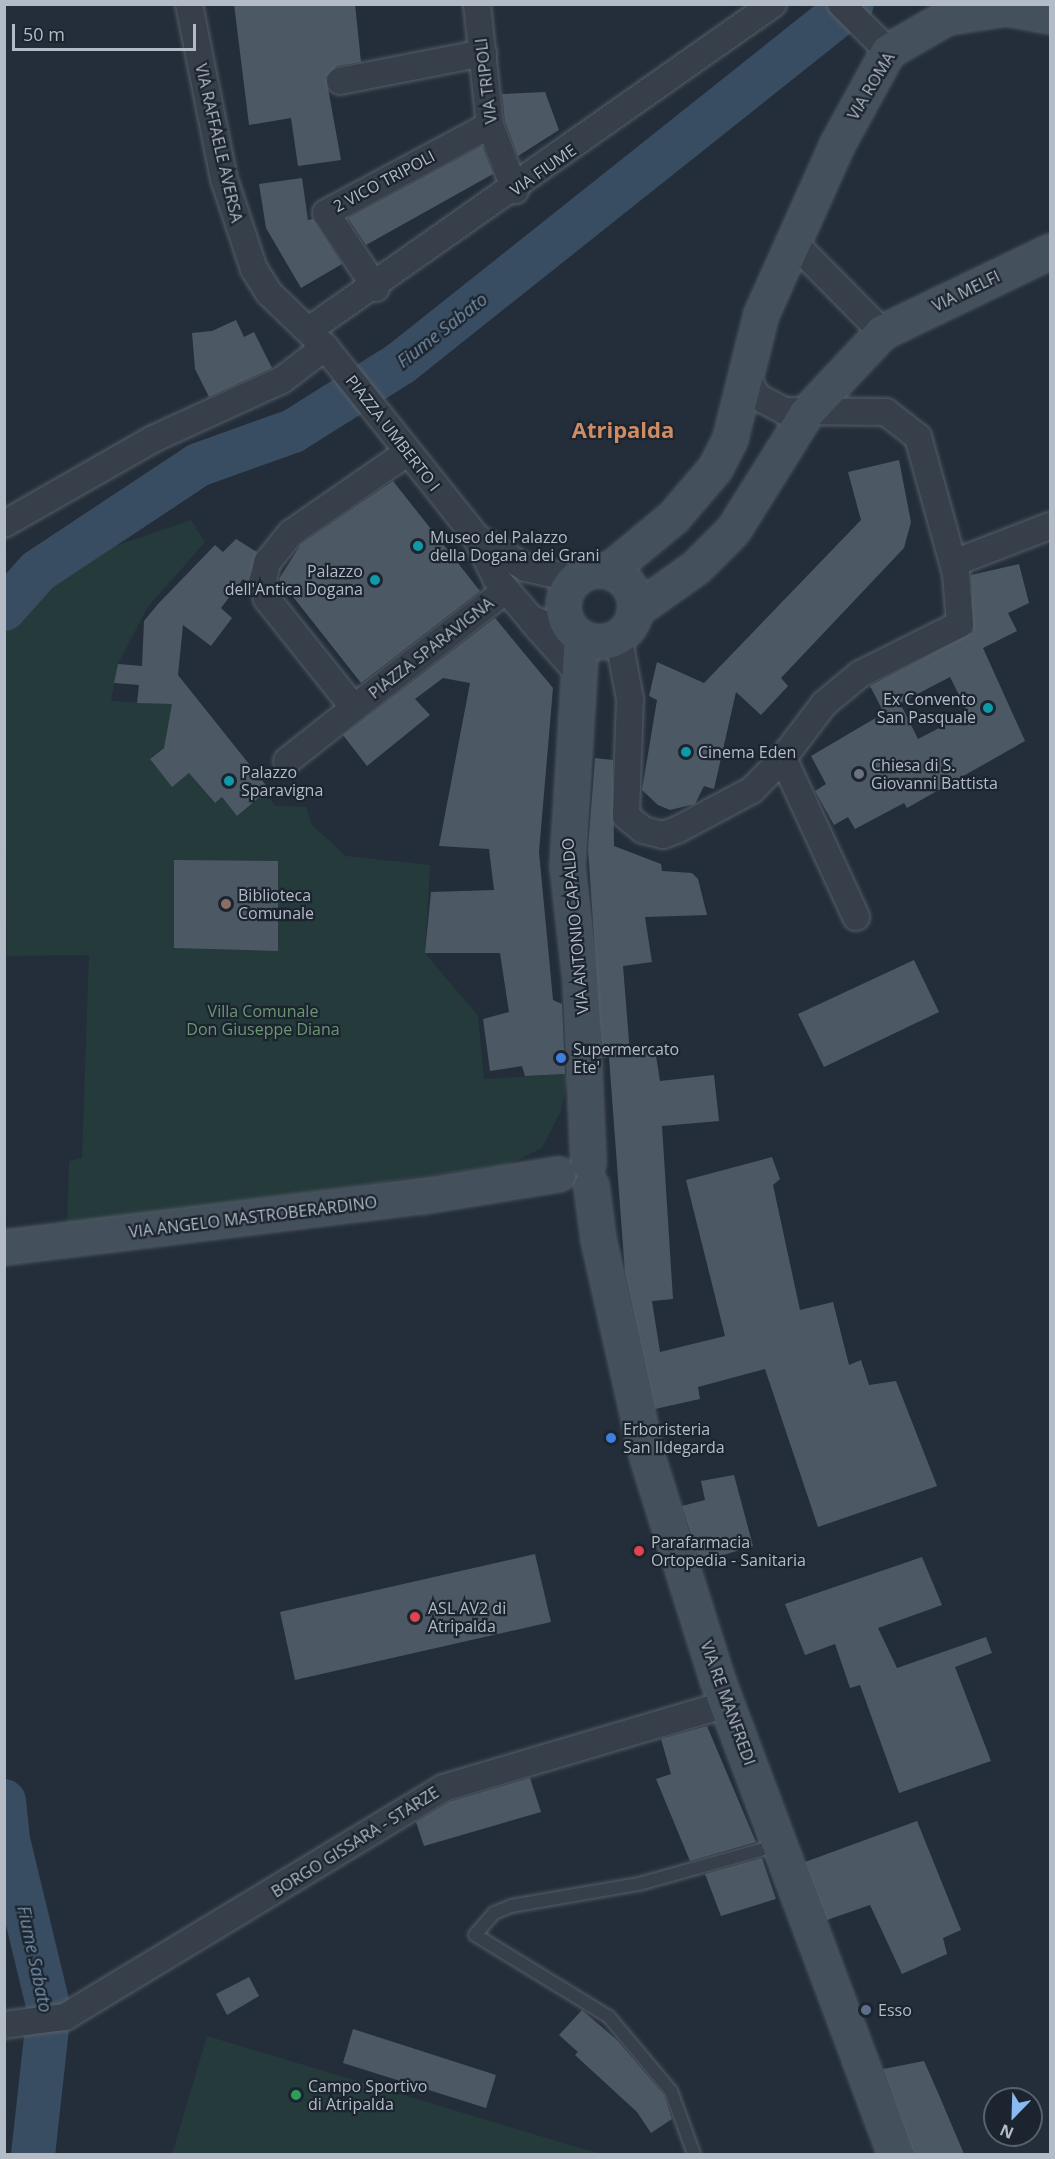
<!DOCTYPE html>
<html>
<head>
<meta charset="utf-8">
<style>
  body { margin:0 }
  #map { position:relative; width:1055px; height:2159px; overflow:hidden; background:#242e3a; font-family:"Open Sans",sans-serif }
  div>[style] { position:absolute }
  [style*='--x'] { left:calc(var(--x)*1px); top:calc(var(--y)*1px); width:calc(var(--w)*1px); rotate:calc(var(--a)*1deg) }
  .green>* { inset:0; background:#253a3b }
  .river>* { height:44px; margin:-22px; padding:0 22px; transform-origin:22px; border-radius:22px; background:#394d62 }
  .building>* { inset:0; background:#4c5965 }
  .roads { filter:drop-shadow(0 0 2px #555e68) drop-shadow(0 0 2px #555e68) }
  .lane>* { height:12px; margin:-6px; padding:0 6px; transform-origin:6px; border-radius:6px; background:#37404a }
  .street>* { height:26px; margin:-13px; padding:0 13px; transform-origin:13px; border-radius:13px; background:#37404a }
  .secondary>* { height:33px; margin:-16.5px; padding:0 16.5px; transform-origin:16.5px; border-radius:16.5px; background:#45505d }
  .secondary>.ring { margin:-16.5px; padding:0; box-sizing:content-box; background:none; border:33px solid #45505d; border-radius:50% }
  .dots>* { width:16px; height:16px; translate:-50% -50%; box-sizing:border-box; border:3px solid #1c252f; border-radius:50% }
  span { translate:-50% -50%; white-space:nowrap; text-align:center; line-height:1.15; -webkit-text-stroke:4.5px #1c252f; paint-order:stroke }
  .street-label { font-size:16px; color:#b2bbc6 }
  .poi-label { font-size:16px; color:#b2bbc6 }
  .left { translate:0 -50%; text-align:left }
  .right { translate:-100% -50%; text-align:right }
  .park-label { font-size:16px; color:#6b9672 }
  .water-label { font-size:18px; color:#748ea8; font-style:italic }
  .district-label { font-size:22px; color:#ce8c65; font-weight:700 }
  .frame { position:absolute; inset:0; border:6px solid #b2bbc6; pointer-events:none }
  .north { position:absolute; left:983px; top:2087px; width:60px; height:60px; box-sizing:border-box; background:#1c252f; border:2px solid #58616b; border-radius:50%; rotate:203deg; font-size:16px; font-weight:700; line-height:24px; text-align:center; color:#b2bbc6 }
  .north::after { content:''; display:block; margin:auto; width:21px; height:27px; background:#8bbaf2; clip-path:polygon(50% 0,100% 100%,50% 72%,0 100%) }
  .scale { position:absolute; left:12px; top:24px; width:184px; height:27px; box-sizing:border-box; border:3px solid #b2bbc6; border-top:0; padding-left:8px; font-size:18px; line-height:21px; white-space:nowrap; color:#b2bbc6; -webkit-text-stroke:4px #1c252f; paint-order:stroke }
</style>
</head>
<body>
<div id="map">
  <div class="green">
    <div style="clip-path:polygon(191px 520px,205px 542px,147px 608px,118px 664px,111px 701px,174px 704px,166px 736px,170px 742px,150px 759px,172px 786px,189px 773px,214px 803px,222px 797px,237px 815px,265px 792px,275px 806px,306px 807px,312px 825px,346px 856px,430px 865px,425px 953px,478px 1016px,484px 1079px,569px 1074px,561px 1111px,542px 1148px,507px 1165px,67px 1225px,69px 1161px,82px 1158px,89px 955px,7px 956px,4px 634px,48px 584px,95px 553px)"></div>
    <div style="clip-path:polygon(207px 2036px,600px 2154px,172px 2154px)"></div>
  </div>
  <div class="river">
    <div style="--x:4;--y:609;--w:51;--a:-48.2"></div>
    <div style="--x:38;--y:571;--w:192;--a:-33.5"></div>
    <div style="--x:198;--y:465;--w:101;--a:-19.7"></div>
    <div style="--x:293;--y:431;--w:128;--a:-32.2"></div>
    <div style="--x:401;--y:363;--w:576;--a:-38.52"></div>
    <div style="--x:4;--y:1801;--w:39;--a:84"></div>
    <div style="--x:8;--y:1840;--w:175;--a:76.4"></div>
    <div style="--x:49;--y:2010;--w:145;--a:96.3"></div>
  </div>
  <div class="building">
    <div style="clip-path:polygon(234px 4px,355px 4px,361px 62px,337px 66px,326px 77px,341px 160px,298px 166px,291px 118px,249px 125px)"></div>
    <div style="clip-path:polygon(545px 92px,559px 130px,518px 156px,505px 121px,502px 94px)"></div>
    <div style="clip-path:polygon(482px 146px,493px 174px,366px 245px,348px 218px)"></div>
    <div style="clip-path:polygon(302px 178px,308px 220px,313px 219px,342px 264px,301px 288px,266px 228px,259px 184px)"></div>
    <div style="clip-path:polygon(236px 320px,244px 337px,254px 332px,272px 368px,209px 397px,195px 369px,192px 333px,212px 331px)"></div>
    <div style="clip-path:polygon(899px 460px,911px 522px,904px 548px,781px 678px,788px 686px,761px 715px,736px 692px,714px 789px,704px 786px,695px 804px,670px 810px,658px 805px,642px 790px,657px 700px,649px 696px,657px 662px,704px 683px,861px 520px,848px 472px)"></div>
    <div style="clip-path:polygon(393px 481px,480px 591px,361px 683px,279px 579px,301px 544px)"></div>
    <div style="clip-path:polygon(236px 539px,257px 552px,248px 582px,243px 579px,221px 608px,232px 618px,211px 646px,183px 625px,178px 675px,269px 789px,237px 816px,222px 797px,215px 803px,189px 773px,172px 787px,150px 759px,164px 748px,172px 704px,137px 703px,139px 685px,114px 683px,118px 664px,142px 666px,144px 621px,158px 604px,215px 545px,223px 552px)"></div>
    <div style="clip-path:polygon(evenodd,1019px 564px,1029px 603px,1008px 613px,1017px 631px,983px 648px,1025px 741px,907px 808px,904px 803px,855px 829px,848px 817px,834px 825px,815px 791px,826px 784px,811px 756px,884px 713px,870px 686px,973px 632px,971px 575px,1019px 564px,950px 677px,968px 713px,918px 739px,900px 703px,950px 677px)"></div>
    <div style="clip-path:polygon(495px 618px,553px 688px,539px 852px,553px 1000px,562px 1004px,565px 1074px,525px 1076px,522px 1066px,490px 1071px,483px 1019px,509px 1012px,500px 953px,425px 953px,431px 892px,494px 890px,489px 849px,439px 846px,470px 683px,443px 678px,415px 699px,430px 715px,367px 766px,343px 735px)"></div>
    <div style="clip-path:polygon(595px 758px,613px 760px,614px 846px,661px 864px,662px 871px,692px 873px,698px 879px,707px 915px,645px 917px,652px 962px,623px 966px,630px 1054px,655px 1050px,660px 1081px,714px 1075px,719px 1121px,662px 1126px,673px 1299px,652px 1301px,660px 1352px,725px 1336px,686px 1180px,772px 1157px,780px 1179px,773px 1185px,800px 1310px,833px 1302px,849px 1365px,861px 1360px,869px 1385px,896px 1381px,937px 1486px,818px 1527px,765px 1369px,698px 1387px,700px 1399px,655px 1409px,625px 1273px,609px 1057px,604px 1058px,601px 1038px,588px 849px)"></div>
    <div style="clip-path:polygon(174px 860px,278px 861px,278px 951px,174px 948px)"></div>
    <div style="clip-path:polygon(914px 960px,939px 1012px,824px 1067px,798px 1014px)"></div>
    <div style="clip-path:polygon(734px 1475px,753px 1546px,700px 1562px,682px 1506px,705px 1500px,701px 1481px)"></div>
    <div style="clip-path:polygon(535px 1554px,551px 1622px,295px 1680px,280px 1612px)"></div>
    <div style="clip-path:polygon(922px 1557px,942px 1605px,878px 1628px,897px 1668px,986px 1637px,992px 1653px,955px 1667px,991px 1761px,899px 1793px,860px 1685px,850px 1688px,835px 1644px,805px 1655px,785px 1604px)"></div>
    <div style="clip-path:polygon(707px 1726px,756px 1842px,690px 1861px,656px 1779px,671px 1774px,661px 1739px)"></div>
    <div style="clip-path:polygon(530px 1778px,541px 1812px,424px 1846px,416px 1822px,449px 1802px)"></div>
    <div style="clip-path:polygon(917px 1821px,961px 1930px,943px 1938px,947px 1954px,902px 1974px,870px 1905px,827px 1920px,805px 1862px)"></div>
    <div style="clip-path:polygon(762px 1858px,776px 1899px,721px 1916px,705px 1874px)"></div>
    <div style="clip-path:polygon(249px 1977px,259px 1996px,227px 2015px,216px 1994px)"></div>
    <div style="clip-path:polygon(582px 2010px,617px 2040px,664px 2095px,672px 2119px,651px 2133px,637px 2112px,575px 2055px,578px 2052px,559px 2035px)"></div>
    <div style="clip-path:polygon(353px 2029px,496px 2075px,486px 2108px,343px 2063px)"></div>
    <div style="clip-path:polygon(924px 2061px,939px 2095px,964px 2154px,914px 2154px,883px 2069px)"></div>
  </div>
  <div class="roads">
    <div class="lane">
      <div style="--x:694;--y:2154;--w:67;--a:-110.1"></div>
      <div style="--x:671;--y:2091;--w:97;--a:-130"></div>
      <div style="--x:609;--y:2017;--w:157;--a:-148.5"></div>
      <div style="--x:475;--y:1935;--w:29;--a:-49"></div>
      <div style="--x:494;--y:1913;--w:18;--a:-22"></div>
      <div style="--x:511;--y:1906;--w:130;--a:-9.8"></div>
      <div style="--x:639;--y:1884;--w:144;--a:-15.7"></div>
    </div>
    <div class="street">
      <div style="--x:189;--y:4;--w:178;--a:78.7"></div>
      <div style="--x:224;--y:179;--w:95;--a:71.6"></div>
      <div style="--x:254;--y:269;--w:28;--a:58"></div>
      <div style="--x:269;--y:293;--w:78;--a:44"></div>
      <div style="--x:325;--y:347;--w:243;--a:51.5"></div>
      <div style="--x:476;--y:537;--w:46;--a:64"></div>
      <div style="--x:496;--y:578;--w:54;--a:49.5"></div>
      <div style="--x:531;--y:619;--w:53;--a:19.8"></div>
      <div style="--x:477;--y:4;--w:122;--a:83.9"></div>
      <div style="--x:490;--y:125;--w:70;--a:69"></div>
      <div style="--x:841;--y:4;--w:66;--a:45"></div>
      <div style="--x:340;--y:81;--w:146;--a:-11.1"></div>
      <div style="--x:793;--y:242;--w:127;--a:45.3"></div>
      <div style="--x:376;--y:288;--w:90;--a:-123.7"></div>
      <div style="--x:326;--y:213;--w:186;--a:-28.2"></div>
      <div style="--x:309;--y:330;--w:567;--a:-35.09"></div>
      <div style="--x:747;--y:379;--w:21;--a:59"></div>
      <div style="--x:758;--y:397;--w:30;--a:28"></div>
      <div style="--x:784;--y:411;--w:102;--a:0.6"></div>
      <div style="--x:886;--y:412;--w:41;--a:38"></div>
      <div style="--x:918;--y:437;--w:142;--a:74.5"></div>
      <div style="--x:956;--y:574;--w:50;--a:85.4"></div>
      <div style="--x:960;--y:624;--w:112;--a:153.4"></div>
      <div style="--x:860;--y:674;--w:47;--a:140.2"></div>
      <div style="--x:824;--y:704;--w:68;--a:127.2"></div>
      <div style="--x:783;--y:758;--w:175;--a:65.3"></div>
      <div style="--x:408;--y:452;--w:142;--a:145.3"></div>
      <div style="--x:291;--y:533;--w:38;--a:129"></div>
      <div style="--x:267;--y:563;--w:17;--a:103"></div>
      <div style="--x:263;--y:580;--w:19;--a:78"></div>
      <div style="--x:267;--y:599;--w:139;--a:51.4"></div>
      <div style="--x:354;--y:708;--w:192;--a:-37.8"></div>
      <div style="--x:4;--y:524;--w:172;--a:-29.7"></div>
      <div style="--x:153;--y:439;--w:142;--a:-24.6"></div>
      <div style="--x:282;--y:380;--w:54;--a:-37.5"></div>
      <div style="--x:476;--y:537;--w:59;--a:31.8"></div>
      <div style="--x:526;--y:568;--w:49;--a:12.9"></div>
      <div style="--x:954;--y:563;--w:103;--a:-21.1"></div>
      <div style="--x:533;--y:622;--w:71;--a:48.4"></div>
      <div style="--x:618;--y:635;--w:65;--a:79.4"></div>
      <div style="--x:630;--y:699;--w:117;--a:92"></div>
      <div style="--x:626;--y:816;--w:22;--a:39"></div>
      <div style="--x:643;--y:830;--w:21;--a:14"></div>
      <div style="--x:663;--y:835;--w:15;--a:-20"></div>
      <div style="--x:677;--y:830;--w:85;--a:-28.1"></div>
      <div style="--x:752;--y:790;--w:45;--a:-45.9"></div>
      <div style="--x:287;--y:761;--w:85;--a:-38.3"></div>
      <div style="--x:4;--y:2025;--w:62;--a:-7.5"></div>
      <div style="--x:65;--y:2017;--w:442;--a:-31.2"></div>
      <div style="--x:443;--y:1788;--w:296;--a:-16.5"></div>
    </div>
    <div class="secondary">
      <div class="ring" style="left:563px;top:570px;width:39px;height:39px"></div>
      <div style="--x:608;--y:571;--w:85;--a:-39.7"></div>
      <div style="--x:673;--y:517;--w:65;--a:-49.4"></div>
      <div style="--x:715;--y:468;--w:34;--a:-63"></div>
      <div style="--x:730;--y:438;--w:128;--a:-76"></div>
      <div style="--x:761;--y:314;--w:186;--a:-65.9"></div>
      <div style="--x:837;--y:144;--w:106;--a:-61.3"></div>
      <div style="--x:888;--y:51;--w:68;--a:-30"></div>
      <div style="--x:947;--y:17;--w:60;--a:-8.7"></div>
      <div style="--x:1006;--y:8;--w:45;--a:10.3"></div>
      <div style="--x:634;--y:611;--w:76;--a:-35.4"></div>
      <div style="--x:696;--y:567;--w:52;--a:-45"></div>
      <div style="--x:733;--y:530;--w:138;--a:-58"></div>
      <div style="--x:806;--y:413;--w:111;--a:-46.8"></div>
      <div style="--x:882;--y:332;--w:187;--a:-25.7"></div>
      <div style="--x:581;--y:637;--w:229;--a:93.5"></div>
      <div style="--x:567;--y:866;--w:115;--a:83.5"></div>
      <div style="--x:580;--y:980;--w:183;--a:87.5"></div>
      <div style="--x:591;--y:1185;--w:54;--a:82.6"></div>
      <div style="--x:598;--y:1239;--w:223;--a:77.3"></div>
      <div style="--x:647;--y:1457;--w:233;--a:72.5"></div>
      <div style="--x:717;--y:1679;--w:507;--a:69.46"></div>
      <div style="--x:4;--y:1247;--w:421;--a:-7"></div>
      <div style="--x:422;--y:1196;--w:138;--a:-9.2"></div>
    </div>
  </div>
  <div class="dots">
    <div style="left:418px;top:546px;background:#0f9aa8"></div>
    <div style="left:375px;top:580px;background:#0f9aa8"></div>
    <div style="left:988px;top:708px;background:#0f9aa8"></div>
    <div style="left:686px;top:752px;background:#0f9aa8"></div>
    <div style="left:859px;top:774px;background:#6b7280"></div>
    <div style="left:229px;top:781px;background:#0f9aa8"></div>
    <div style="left:226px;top:904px;background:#8d6e63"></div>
    <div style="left:561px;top:1058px;background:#3f7fe0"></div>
    <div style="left:611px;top:1438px;background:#3f7fe0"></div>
    <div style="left:639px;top:1551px;background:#e0444e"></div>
    <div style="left:415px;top:1617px;background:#e0444e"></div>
    <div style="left:866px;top:2010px;background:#5c6f8a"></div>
    <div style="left:296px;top:2095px;background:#2e9e5b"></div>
  </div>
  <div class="street-label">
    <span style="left:486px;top:81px;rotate:-97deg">VIA TRIPOLI</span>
    <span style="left:871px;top:86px;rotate:-59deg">VIA ROMA</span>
    <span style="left:219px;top:143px;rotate:77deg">VIA RAFFAELE AVERSA</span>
    <span style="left:543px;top:170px;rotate:-35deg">VIA FIUME</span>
    <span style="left:384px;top:181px;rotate:-28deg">2 VICO TRIPOLI</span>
    <span style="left:966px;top:291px;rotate:-26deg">VIA MELFI</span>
    <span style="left:393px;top:433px;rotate:52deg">PIAZZA UMBERTO I</span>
    <span style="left:431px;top:648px;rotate:-38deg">PIAZZA SPARAVIGNA</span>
    <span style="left:575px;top:926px;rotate:-95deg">VIA ANTONIO CAPALDO</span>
    <span style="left:253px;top:1217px;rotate:-7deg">VIA ANGELO MASTROBERARDINO</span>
    <span style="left:728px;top:1703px;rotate:70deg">VIA RE MANFREDI</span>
    <span style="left:355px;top:1842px;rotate:-32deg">BORGO GISSARA - STARZE</span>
  </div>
  <div class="poi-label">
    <span class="left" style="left:430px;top:546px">Museo del Palazzo<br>della Dogana dei Grani</span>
    <span class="right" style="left:363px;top:580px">Palazzo<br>dell'Antica Dogana</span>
    <span class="right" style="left:976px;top:708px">Ex Convento<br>San Pasquale</span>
    <span class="left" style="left:698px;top:752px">Cinema Eden</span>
    <span class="left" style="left:871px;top:774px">Chiesa di S.<br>Giovanni Battista</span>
    <span class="left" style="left:241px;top:781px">Palazzo<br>Sparavigna</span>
    <span class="left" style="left:238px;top:904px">Biblioteca<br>Comunale</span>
    <span class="left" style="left:573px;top:1058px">Supermercato<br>Ete'</span>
    <span class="left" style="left:623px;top:1438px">Erboristeria<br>San Ildegarda</span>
    <span class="left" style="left:651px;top:1551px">Parafarmacia<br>Ortopedia - Sanitaria</span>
    <span class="left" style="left:428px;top:1617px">ASL AV2 di<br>Atripalda</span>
    <span class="left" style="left:878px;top:2010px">Esso</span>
    <span class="left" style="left:308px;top:2095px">Campo Sportivo<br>di Atripalda</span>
  </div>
  <div class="park-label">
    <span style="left:263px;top:1020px">Villa Comunale<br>Don Giuseppe Diana</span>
  </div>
  <div class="water-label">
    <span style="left:442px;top:330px;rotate:-38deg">Fiume Sabato</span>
    <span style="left:35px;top:1959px;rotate:78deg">Fiume Sabato</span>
  </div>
  <div class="district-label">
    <span style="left:623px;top:430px">Atripalda</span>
  </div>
  <div class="frame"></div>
  <div class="north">N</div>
  <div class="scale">50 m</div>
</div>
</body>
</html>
